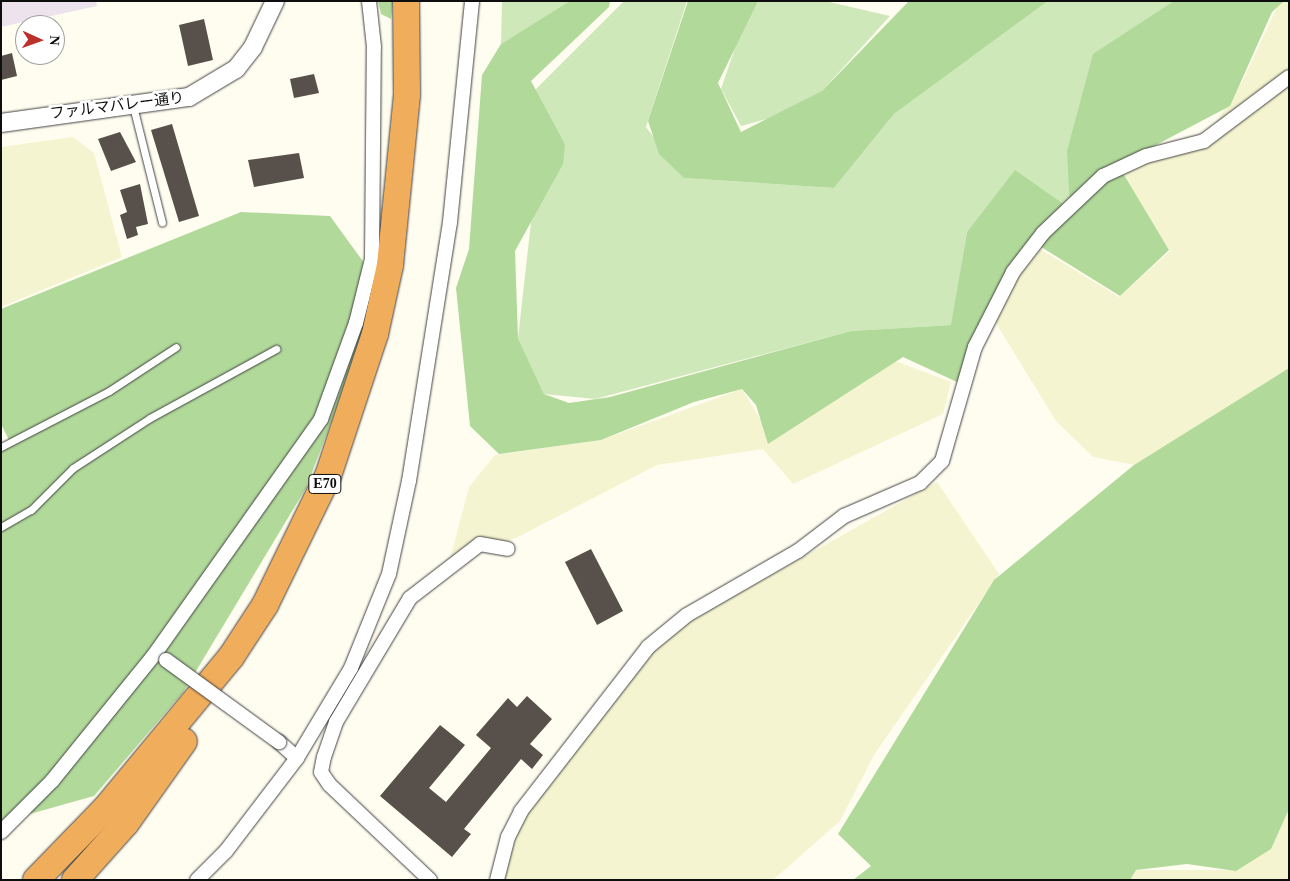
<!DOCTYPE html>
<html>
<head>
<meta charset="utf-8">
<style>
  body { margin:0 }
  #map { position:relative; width:1290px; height:881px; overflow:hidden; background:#fffdf0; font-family:"Times New Roman","Noto Sans JP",serif }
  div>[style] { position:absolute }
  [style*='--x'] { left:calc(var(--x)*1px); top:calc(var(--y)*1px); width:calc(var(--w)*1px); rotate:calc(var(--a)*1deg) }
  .industrial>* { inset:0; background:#ece3ed }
  .farmland>* { inset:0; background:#f4f4d0 }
  .green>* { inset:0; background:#cee8ba }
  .forest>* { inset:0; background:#b1d99a }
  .building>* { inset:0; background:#57504b }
  .roads { filter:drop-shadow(0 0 1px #414141) drop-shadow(0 0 1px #414141) }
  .service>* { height:7px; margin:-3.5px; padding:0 3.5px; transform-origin:3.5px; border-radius:3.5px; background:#fff }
  .minor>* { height:14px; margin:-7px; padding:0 7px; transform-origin:7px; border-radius:7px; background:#fff }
  .tertiary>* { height:18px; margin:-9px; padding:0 9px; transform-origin:9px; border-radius:9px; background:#fff }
  .motorway>* { height:26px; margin:-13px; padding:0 13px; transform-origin:13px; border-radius:13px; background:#f0ad5c }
  .bridges { filter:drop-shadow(0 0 1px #414141) drop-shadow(0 0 1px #414141) }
  .minor-bridge>* { height:14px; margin:-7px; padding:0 7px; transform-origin:7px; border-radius:7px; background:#fff }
  span { translate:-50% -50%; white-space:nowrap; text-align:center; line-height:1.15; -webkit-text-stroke:5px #fff; paint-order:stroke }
  .shield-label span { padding:1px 4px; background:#fff; border:1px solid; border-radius:4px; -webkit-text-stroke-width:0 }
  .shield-label { font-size:14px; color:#0e0e0e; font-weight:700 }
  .street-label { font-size:15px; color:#0e0e0e }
  .frame { position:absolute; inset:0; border:2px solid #0e0e0e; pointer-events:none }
  .north { position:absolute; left:15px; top:15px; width:50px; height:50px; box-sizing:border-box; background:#fff; border:1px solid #9f9f9f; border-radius:50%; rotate:92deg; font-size:14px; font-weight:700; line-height:20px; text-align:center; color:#0e0e0e }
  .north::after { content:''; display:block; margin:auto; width:18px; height:22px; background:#bb302a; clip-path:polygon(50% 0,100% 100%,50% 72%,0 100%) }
</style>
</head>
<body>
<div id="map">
  <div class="industrial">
    <div style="clip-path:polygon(1px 1px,96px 1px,97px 6px,1px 27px)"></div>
  </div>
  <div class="farmland">
    <div style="clip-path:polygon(1280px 1px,1289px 1px,1289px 368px,1134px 465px,1093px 457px,1056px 421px,986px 307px,1040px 249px,1119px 297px,1170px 251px,1118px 169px,1204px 141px,1243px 80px)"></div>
    <div style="clip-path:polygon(73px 137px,94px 153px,122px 257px,1px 307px,1px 147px)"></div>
    <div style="clip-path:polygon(895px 361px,951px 382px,943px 414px,793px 484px,763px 449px,657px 465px,516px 538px,450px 559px,469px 487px,495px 455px,601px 440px,742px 389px,773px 440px)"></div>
    <div style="clip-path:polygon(937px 482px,999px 574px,874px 755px,840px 821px,773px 880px,501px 880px,532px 797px,661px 637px)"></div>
    <div style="clip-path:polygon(1289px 800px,1289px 880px,1130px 880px,1136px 870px,1231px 870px)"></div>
  </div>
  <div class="green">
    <div style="clip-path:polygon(502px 1px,574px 1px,501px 44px)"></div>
    <div style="clip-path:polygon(624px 1px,687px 1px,646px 127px,684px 178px,834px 188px,894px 114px,1048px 1px,1174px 1px,1164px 9px,1070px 209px,967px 231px,952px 325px,851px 331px,595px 399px,544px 394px,518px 338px,531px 222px,565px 144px,535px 90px)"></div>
    <div style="clip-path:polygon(751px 1px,825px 1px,890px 16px,822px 91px,788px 113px,741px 126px,721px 89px)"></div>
  </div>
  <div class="forest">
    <div style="clip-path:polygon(378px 1px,393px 1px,391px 19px,381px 14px)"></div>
    <div style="clip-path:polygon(570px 1px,610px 1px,609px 7px,531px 81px,565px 144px,563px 164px,515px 251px,518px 338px,544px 394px,569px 403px,610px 397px,851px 331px,951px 325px,967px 232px,1015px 170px,1069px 208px,1000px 294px,957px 382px,903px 357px,768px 444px,756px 405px,742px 389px,694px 402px,601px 440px,499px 454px,470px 426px,456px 288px,469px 249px,482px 75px,501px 44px)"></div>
    <div style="clip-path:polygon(688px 1px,758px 1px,718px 83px,741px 132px,822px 91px,909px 1px,1048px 1px,894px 114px,834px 188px,684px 178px,659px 154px,648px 121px)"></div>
    <div style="clip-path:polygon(1174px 1px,1284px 1px,1272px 12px,1230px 106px,1118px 165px,1169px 250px,1120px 296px,1038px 245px,1070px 209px,1067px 151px,1093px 54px)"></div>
    <div style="clip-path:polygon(241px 212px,330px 216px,370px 271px,364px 336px,306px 488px,184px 691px,94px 796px,1px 822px,1px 448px,12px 446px,1px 424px,1px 309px)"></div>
    <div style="clip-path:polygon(1289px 368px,1289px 809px,1271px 849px,1236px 871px,1187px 864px,1136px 870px,1130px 880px,853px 880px,871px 866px,838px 834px,994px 580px,1134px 465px)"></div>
  </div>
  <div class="building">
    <div style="clip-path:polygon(204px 19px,213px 60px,188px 66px,179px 25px)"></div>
    <div style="clip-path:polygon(12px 53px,17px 76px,1px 80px,1px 56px)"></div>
    <div style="clip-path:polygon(314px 74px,319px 93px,294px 98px,290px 79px)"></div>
    <div style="clip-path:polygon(172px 124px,199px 216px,179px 222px,151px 130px)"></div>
    <div style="clip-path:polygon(120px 132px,136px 162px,111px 171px,98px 139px)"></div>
    <div style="clip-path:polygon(299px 153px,304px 178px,254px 187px,248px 160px)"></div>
    <div style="clip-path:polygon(140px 184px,148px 224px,136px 227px,138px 235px,127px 239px,120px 215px,127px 212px,120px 190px)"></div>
    <div style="clip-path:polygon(591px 549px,623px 611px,597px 625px,565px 562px)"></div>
    <div style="clip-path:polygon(527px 696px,552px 719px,530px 744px,543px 755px,532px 769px,521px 759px,464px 829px,471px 834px,452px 857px,380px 796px,440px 725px,465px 745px,429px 788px,446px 802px,491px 748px,476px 735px,508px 698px,517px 707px)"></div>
  </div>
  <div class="roads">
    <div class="service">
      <div style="--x:133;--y:106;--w:120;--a:76"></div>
      <div style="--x:1;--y:447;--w:122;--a:-27.4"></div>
      <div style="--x:109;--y:391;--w:80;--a:-33.3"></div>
      <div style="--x:1;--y:527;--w:34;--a:-30"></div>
      <div style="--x:31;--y:510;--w:59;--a:-45"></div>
      <div style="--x:73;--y:468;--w:92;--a:-33"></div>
      <div style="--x:150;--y:418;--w:144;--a:-28.7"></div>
    </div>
    <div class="minor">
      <div style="--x:279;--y:742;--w:24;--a:42"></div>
      <div style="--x:1;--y:832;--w:72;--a:-45"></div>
      <div style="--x:52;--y:781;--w:162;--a:-51"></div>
      <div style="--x:154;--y:655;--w:289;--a:-54.7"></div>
      <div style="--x:321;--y:419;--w:102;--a:-70"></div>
      <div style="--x:356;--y:323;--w:66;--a:-76"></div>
      <div style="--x:372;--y:259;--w:212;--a:-89.5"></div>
      <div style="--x:374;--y:47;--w:46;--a:-96.2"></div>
      <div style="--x:197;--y:880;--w:41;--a:-45"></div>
      <div style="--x:226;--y:851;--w:117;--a:-52.6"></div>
      <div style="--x:297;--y:758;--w:105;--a:-59"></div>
      <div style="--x:351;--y:668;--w:101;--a:-68"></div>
      <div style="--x:389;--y:574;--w:95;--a:-77.9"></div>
      <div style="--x:409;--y:481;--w:262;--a:-81"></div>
      <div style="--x:450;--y:222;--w:222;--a:-84.3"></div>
      <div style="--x:430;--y:880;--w:139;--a:-136.5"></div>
      <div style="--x:329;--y:784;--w:14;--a:-124"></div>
      <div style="--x:321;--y:772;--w:15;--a:-79"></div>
      <div style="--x:324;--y:757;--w:37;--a:-71"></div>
      <div style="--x:336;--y:722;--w:144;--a:-59.2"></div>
      <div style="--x:410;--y:598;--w:88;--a:-37.6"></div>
      <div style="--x:480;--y:544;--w:28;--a:10"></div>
      <div style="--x:497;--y:880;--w:44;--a:-75.7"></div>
      <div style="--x:508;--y:837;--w:29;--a:-63"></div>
      <div style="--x:521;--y:811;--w:207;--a:-52.2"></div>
      <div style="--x:648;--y:647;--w:50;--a:-39.4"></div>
      <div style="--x:687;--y:615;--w:128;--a:-30"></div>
      <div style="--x:798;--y:551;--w:58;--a:-37.3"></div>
      <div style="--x:844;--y:516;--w:83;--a:-23.5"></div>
      <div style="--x:920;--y:483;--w:31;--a:-45"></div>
      <div style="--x:942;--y:461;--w:119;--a:-73.9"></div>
      <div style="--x:975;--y:347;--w:84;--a:-63.1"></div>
      <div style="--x:1013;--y:272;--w:49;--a:-52.4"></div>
      <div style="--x:1043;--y:233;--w:83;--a:-43.5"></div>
      <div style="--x:1103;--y:176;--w:47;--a:-24.9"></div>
      <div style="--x:1146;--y:156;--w:60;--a:-14.5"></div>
      <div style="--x:1204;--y:141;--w:106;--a:-37"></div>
    </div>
    <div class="tertiary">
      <div style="--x:1;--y:123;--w:190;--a:-7.9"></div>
      <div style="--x:189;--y:97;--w:55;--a:-30.8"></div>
      <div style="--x:236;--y:69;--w:28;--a:-52"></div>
      <div style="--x:253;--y:47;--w:51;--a:-64.4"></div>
    </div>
    <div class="motorway">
      <div style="--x:36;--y:880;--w:100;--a:-45.8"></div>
      <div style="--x:106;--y:808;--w:196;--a:-50.4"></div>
      <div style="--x:231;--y:657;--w:62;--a:-56.8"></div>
      <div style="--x:265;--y:605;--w:144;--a:-64"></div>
      <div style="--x:328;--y:476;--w:150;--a:-71.7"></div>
      <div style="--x:375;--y:334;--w:71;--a:-77.7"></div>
      <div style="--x:390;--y:265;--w:171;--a:-84.3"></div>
      <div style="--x:407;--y:95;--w:94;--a:-90.6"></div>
      <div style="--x:75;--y:880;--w:76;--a:-48.2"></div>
      <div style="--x:126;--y:823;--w:100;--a:-54.7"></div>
    </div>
  </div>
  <div class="bridges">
    <div class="minor-bridge">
      <div style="--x:166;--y:660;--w:140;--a:36"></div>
    </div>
  </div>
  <div class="shield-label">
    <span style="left:325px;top:484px">E70</span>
  </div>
  <div class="street-label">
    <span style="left:117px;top:106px;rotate:-7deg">ファルマバレー通り</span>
  </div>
  <div class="frame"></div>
  <div class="north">N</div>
</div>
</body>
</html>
